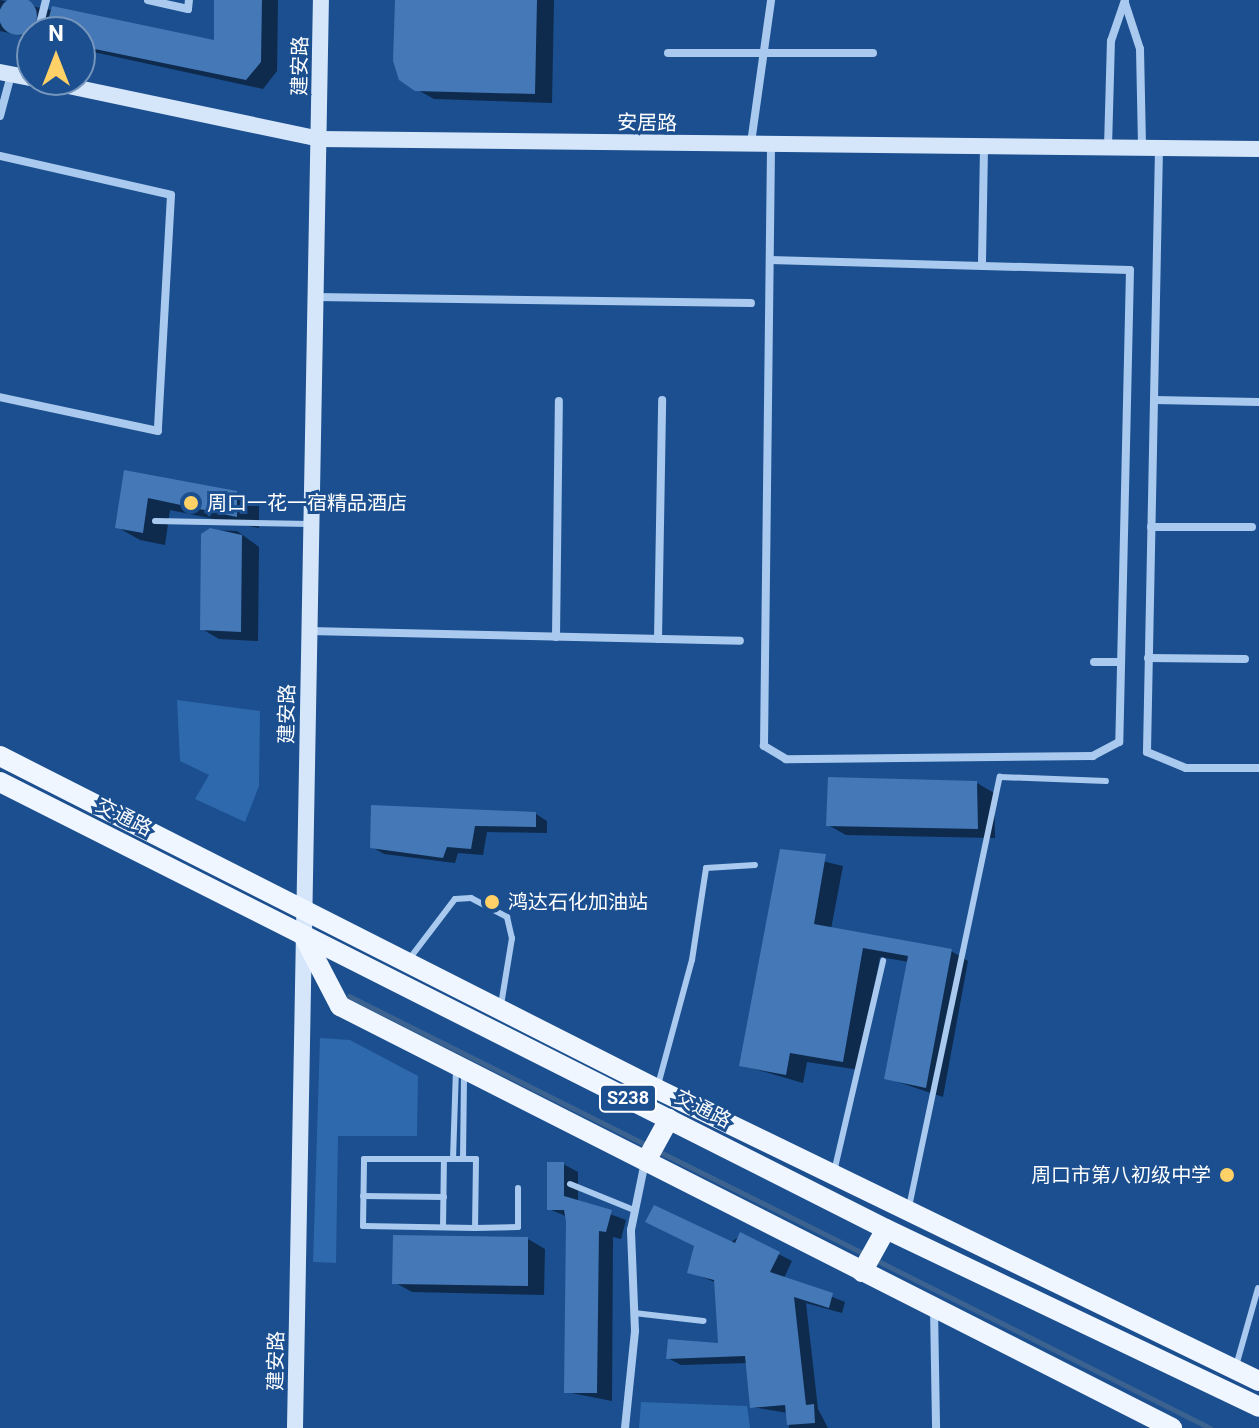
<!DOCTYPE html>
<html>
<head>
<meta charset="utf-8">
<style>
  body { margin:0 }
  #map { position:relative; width:1259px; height:1428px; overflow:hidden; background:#1b4f8f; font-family:Roboto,"Noto Sans SC",sans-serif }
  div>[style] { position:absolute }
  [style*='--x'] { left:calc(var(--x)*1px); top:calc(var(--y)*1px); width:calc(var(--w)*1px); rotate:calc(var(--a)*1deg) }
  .green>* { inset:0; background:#2e69ad }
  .shadow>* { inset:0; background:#0007 }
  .stream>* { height:5px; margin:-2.5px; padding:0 2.5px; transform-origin:2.5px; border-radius:2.5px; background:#3c6290 }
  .building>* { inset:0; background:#4478b7 }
  .round { border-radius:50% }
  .lane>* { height:6px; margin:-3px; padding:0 3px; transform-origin:3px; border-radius:3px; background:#a9c9ee }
  .street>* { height:8px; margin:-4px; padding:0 4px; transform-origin:4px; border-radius:4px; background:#a9c9ee }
  .secondary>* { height:16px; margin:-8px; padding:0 8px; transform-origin:8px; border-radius:8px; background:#d6e6fa }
  .primary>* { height:20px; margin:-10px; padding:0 10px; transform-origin:10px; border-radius:10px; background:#f0f6ff }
  .dots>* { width:22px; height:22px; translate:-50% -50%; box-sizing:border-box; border:4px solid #1b4f8f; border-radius:50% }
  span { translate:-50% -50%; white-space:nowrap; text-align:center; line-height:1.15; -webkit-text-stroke:6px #1b4f8f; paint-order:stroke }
  .shield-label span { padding:2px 6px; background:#1b4f8f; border:2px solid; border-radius:6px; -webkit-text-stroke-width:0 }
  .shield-label { font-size:18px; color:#fff; font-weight:700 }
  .street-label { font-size:20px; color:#fff }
  .poi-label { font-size:20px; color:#fff }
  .left { translate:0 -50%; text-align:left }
  .right { translate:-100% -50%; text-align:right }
  .north { position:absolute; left:16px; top:16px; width:80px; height:80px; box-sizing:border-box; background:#1b4f8f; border:2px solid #7695bc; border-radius:50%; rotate:0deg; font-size:22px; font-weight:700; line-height:32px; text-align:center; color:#fff }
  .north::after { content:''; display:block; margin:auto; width:28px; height:36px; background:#ffd166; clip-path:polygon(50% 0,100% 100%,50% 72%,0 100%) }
</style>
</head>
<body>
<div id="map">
  <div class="green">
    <div style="clip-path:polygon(177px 700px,260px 711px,259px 786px,245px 822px,195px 799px,209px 775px,180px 761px)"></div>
    <div style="clip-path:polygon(320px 1038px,350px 1040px,418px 1076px,417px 1136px,338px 1136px,336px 1263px,313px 1262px)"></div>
    <div style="clip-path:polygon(641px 1402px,747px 1406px,750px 1428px,639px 1428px)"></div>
  </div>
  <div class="shadow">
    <div style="clip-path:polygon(0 0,216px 42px,216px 0,278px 0,277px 71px,263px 89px,80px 49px,80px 32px,32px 38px,0 31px)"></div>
    <div style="clip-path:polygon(397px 0,554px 0,552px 103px,434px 99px,416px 89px)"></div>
    <div style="clip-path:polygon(126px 472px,237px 493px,259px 506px,259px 528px,170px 510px,165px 545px,140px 540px,117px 527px)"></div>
    <div style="clip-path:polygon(210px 530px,237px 531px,259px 547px,258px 641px,219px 639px,202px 629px)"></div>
    <div style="clip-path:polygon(977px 783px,994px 793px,995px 838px,846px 835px,828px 825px)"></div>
    <div style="clip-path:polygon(373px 807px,536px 814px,547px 821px,547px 833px,487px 832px,483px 855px,458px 853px,455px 863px,384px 854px,372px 847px)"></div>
    <div style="clip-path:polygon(781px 851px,843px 866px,831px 929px,951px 951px,968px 961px,943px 1097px,886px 1078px,909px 962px,880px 957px,860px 1070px,807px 1062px,803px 1083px,741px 1065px)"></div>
    <div style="clip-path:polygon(563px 1164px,578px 1172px,578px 1202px,626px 1220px,621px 1239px,613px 1237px,612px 1401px,566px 1392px,568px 1217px,549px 1209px)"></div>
    <div style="clip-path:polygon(741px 1235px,792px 1261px,784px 1278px,845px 1302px,842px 1313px,806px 1303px,818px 1409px,828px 1428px,789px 1428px,788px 1413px,752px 1407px,748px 1363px,681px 1365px,668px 1358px,720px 1345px,717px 1283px,690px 1272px)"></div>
    <div style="clip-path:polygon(528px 1239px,545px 1249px,544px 1295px,412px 1292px,394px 1282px)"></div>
  </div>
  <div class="stream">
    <div style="--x:349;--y:996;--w:335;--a:26.6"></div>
    <div style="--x:658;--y:1151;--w:233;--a:26.5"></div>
    <div style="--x:876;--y:1260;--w:374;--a:26.7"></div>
  </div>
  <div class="building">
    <div class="round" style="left:-1px;top:-3px;width:38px;height:38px"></div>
    <div style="clip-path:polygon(214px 0,262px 0,261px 62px,246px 80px,80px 46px,80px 32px,45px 32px,52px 6px,214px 40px)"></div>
    <div style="clip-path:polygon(395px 0,537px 0,535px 94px,415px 91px,399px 80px,393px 61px)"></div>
    <div style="clip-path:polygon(124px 470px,237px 491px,237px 517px,148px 498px,143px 533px,115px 528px)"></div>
    <div style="clip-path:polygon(210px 528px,242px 535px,241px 632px,200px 630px,201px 534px)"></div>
    <div style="clip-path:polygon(828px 777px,977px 781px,978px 829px,826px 826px)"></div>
    <div style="clip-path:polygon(371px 805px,536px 812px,536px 827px,475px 826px,471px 849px,447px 847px,443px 858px,370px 848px)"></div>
    <div style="clip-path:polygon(780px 849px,826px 854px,814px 924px,952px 949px,926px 1088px,884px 1079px,908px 956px,863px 948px,843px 1062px,790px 1053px,786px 1075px,739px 1066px)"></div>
    <div style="clip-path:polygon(547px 1162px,564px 1162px,564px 1196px,612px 1210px,606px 1232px,599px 1231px,597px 1393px,564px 1393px,566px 1221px,564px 1210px,547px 1210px)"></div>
    <div style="clip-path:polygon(654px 1205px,735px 1243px,740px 1232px,780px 1252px,770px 1272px,833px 1293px,829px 1308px,794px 1297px,806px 1405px,814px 1404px,815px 1423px,787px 1425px,785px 1405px,750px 1408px,745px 1356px,666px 1359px,668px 1339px,718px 1343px,714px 1280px,687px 1273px,694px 1246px,645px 1222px)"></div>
    <div style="clip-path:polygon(393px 1235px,528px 1237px,528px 1286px,392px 1284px)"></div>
  </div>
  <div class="lane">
    <div style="--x:155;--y:521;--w:155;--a:1.1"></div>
    <div style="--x:410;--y:958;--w:74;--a:-52.7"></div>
    <div style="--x:455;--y:899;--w:16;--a:-4"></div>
    <div style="--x:471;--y:898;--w:41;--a:27.8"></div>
    <div style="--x:507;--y:917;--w:22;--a:77"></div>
    <div style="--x:512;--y:938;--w:68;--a:99.3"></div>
    <div style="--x:658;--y:1085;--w:130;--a:-74.8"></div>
    <div style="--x:692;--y:960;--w:93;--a:-81.3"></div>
    <div style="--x:706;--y:868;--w:49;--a:-3.5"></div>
    <div style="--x:364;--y:1159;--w:112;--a:0"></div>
    <div style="--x:476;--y:1159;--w:69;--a:90.8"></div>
    <div style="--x:475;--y:1228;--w:112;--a:-179"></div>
    <div style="--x:363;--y:1226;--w:67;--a:-89.1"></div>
    <div style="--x:453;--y:1159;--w:91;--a:-88.1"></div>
    <div style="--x:463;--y:1159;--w:84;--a:-89.3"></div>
    <div style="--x:834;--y:1172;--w:217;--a:-76.9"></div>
    <div style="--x:570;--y:1184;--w:69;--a:22.1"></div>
    <div style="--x:363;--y:1196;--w:81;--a:0.7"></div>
    <div style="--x:909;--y:1207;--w:440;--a:-78.1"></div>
    <div style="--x:1000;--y:777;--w:106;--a:2.2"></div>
    <div style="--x:443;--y:1227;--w:68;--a:-89.2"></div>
    <div style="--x:475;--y:1228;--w:43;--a:-1.3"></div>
    <div style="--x:518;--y:1227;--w:39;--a:-90"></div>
    <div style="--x:634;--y:1313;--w:70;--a:6.5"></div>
    <div style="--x:1236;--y:1366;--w:81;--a:-74.2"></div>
  </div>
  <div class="street">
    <div style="--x:148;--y:0;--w:41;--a:12.7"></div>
    <div style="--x:188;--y:9;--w:9;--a:-84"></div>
    <div style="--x:1125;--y:3;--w:48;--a:71.9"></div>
    <div style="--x:1140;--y:49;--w:99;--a:88.8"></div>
    <div style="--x:38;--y:32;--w:33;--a:-76"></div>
    <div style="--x:668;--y:53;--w:205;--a:0"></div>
    <div style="--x:28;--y:77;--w:18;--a:-77"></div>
    <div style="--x:0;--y:116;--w:42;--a:-75"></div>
    <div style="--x:751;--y:143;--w:144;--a:-82"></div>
    <div style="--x:1108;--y:147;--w:106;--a:-88.4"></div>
    <div style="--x:1111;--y:41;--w:43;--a:-71.1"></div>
    <div style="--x:1159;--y:148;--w:604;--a:91.14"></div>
    <div style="--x:1147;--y:752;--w:42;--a:22.3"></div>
    <div style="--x:1186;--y:768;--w:73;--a:0"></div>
    <div style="--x:0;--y:156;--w:175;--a:12.8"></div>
    <div style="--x:171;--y:195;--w:236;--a:93.2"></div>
    <div style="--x:158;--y:431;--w:162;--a:-167.9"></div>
    <div style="--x:770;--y:260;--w:360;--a:1.6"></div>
    <div style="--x:1130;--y:270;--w:472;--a:91.3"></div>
    <div style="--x:1119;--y:742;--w:30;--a:152"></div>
    <div style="--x:1093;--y:756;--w:307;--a:179.4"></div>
    <div style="--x:786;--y:759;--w:26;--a:-149"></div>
    <div style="--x:764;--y:746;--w:602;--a:-89.33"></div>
    <div style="--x:982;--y:262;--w:115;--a:-89"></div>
    <div style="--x:316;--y:297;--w:435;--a:0.8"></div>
    <div style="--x:1154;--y:400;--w:104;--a:1.1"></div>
    <div style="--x:1151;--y:527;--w:101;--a:0"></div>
    <div style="--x:309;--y:631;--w:431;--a:1.3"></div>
    <div style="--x:556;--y:637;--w:236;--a:-89.3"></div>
    <div style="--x:658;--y:639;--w:239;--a:-89"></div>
    <div style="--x:1148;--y:658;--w:97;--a:0.6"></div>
    <div style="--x:1094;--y:662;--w:27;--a:0"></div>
    <div style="--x:934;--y:1309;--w:119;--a:89"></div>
    <div style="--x:625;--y:1428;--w:98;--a:-84.1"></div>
    <div style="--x:635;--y:1331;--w:101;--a:-92.3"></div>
    <div style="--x:631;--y:1230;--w:69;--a:-78.4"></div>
  </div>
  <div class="secondary">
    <div style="--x:0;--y:72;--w:33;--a:11"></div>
    <div style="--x:40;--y:80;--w:285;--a:11.9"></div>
    <div style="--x:319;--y:139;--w:940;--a:0.61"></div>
    <div style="--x:295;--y:1428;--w:1428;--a:-88.96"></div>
  </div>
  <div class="primary">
    <div style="--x:0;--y:756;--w:737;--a:26.88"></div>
    <div style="--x:657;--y:1089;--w:669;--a:25.88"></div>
    <div style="--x:0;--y:782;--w:992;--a:26.77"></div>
    <div style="--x:886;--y:1229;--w:413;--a:25.5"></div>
    <div style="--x:303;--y:935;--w:80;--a:62.5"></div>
    <div style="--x:340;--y:1006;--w:933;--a:26.89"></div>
    <div style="--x:646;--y:1161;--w:48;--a:-61.3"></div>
    <div style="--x:862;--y:1272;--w:49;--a:-60.8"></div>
  </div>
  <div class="dots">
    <div style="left:191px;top:503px;background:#ffd166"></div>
    <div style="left:492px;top:902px;background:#ffd166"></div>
    <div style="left:1227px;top:1175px;background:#ffd166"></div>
  </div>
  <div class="shield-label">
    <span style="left:628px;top:1098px">S238</span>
  </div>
  <div class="street-label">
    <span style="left:300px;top:66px;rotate:-89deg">建安路</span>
    <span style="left:647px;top:123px;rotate:1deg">安居路</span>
    <span style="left:287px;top:714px;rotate:-89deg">建安路</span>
    <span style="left:124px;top:817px;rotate:27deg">交通路</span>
    <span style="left:703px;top:1109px;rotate:27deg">交通路</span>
    <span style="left:276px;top:1361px;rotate:-89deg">建安路</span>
  </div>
  <div class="poi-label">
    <span class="left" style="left:207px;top:503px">周口一花一宿精品酒店</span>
    <span class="left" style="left:508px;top:902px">鸿达石化加油站</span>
    <span class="right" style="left:1211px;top:1175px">周口市第八初级中学</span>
  </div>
  <div class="north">N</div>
</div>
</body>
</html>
